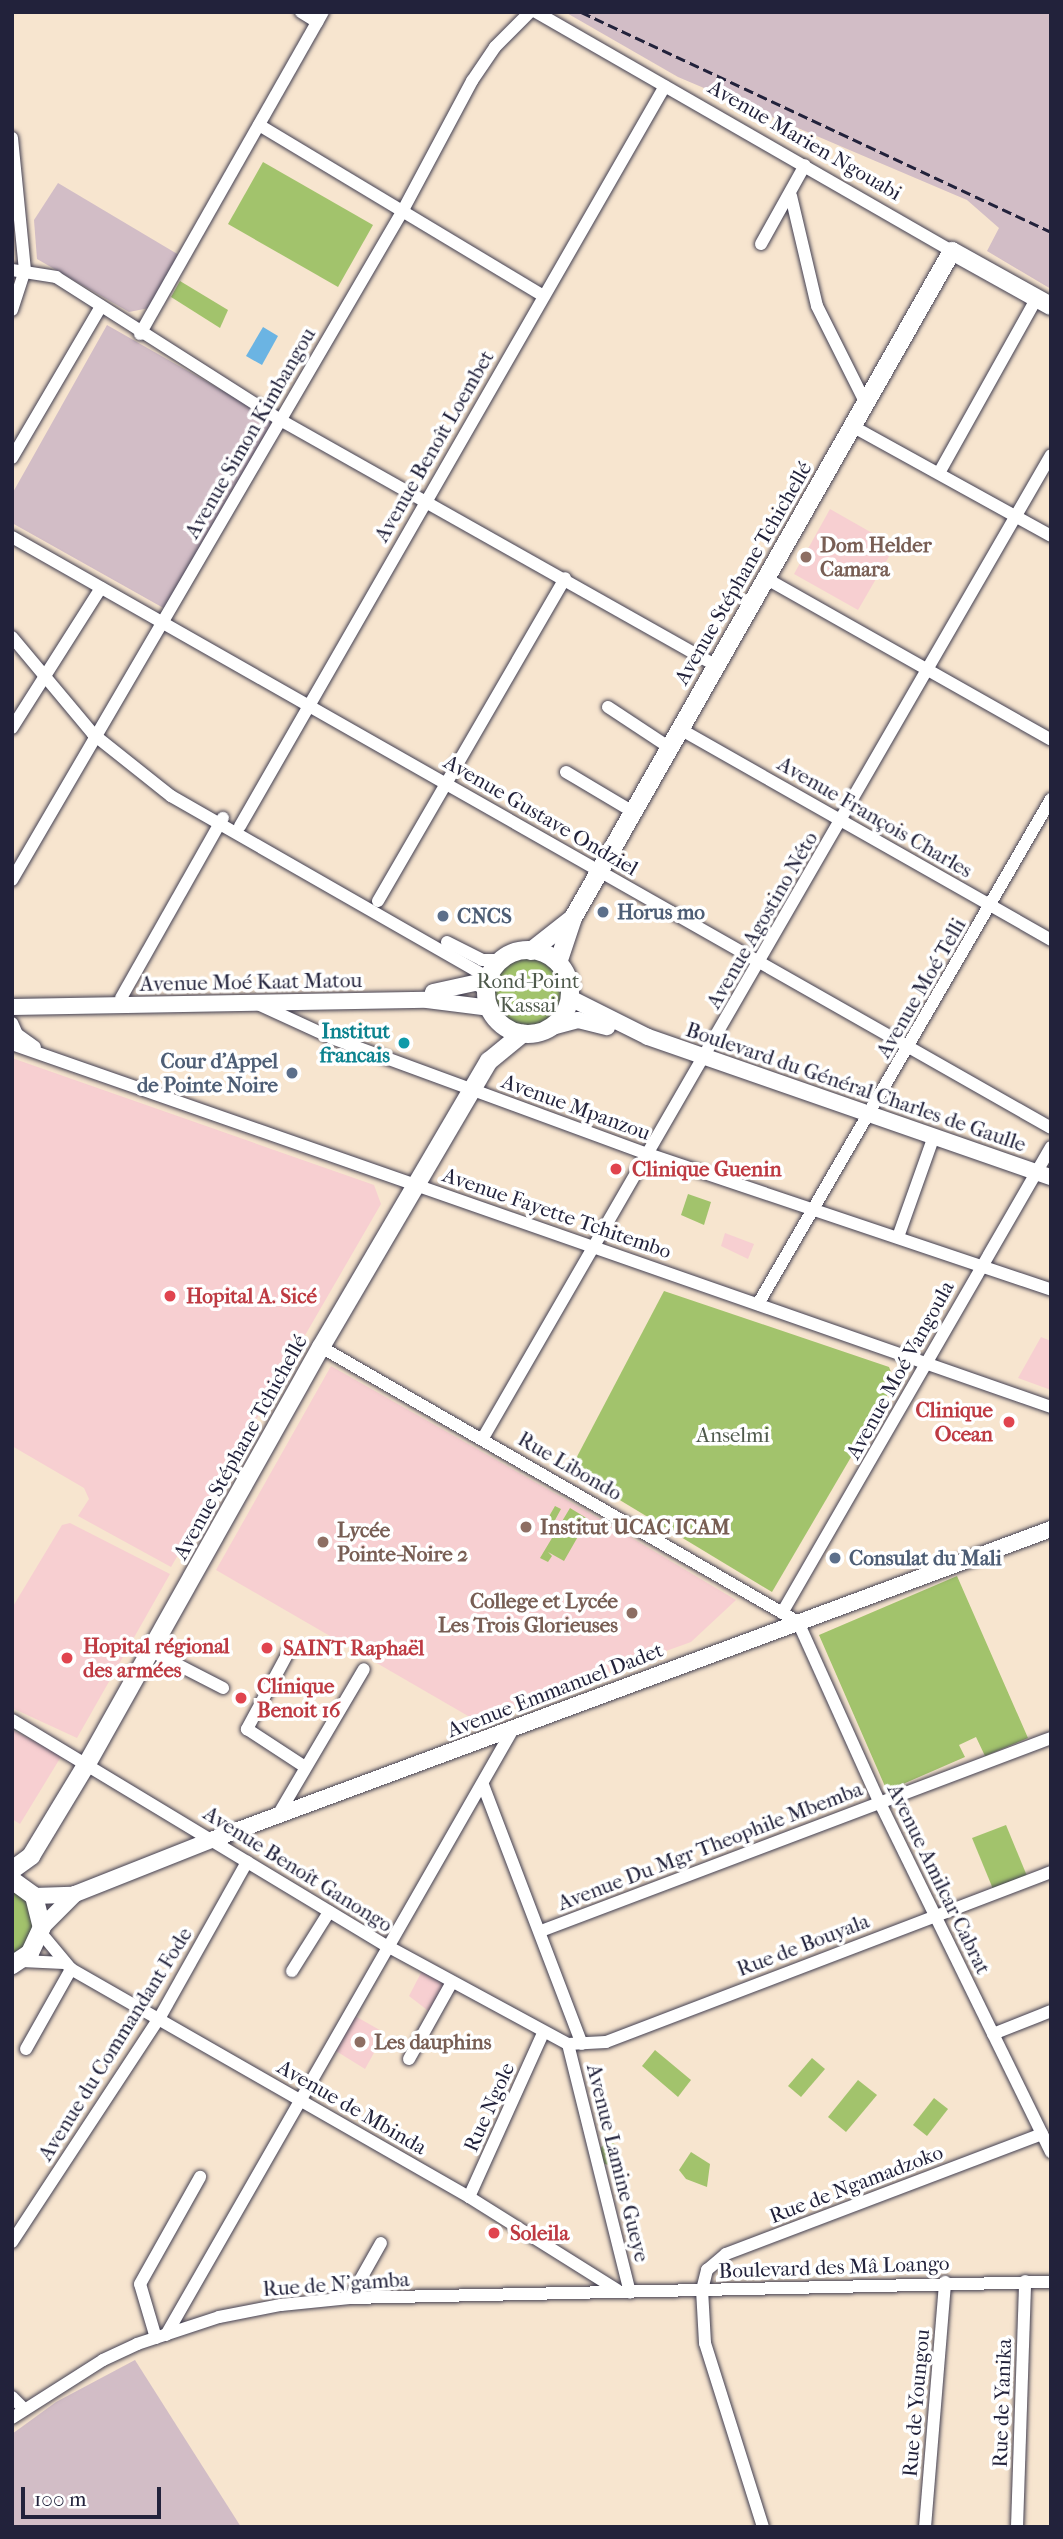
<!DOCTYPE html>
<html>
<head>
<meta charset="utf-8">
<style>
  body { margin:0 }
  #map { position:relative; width:1063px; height:2539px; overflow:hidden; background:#f7e5cf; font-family:"IM FELL French Canon",serif }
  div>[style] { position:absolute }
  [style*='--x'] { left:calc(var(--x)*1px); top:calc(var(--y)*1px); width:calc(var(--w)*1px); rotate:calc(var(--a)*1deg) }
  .built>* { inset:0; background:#f7cfd1 }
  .industrial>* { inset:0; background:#d2bdc6 }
  .green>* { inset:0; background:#a2c36c }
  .round { border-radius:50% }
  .water>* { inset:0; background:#6bb4e3 }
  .roads { filter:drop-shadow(0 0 2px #423f51) drop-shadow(0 0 2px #423f51) }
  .minor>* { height:12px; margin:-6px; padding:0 6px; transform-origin:6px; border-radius:6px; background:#fff }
  .major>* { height:16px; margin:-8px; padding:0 8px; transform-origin:8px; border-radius:8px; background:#fff }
  .highway>* { height:18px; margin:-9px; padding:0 9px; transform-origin:9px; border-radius:9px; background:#fff }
  .highway>.ring { margin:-9px; padding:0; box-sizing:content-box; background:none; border:18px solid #fff; border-radius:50% }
  .rail>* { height:2.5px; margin-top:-1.25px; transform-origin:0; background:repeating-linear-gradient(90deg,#22223b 0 10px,transparent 0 15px) }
  .dots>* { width:19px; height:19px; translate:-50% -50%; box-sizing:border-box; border:4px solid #fff; border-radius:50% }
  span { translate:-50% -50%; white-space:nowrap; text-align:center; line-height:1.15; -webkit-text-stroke:7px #fff; paint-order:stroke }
  .street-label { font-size:21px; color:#22223b }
  .education-label { font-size:21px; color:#785e54; font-weight:700 }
  .left { translate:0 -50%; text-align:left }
  .right { translate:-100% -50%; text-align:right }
  .service-label { font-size:21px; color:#4e5e75; font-weight:700 }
  .park-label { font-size:21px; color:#4f5a4c }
  .culture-label { font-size:21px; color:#0d838f; font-weight:700 }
  .health-label { font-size:21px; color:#be3a42; font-weight:700 }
  .frame { position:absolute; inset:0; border:14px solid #22223b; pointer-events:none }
  .scale { position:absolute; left:21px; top:2487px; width:140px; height:32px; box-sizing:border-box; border:4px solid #22223b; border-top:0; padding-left:9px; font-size:21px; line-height:24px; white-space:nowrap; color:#22223b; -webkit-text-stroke:5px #fff; paint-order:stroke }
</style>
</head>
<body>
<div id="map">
  <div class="built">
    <div style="clip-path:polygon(830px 509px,895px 546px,858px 610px,794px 574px)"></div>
    <div style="clip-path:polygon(12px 1058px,374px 1185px,381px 1204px,171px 1567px,78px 1516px,89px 1499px,84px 1488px,12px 1446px)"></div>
    <div style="clip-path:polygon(725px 1233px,754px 1244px,748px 1259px,721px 1246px)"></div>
    <div style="clip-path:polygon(1041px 1337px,1051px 1341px,1051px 1390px,1018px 1378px)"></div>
    <div style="clip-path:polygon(331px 1366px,600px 1519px,736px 1600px,691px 1642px,475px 1720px,216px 1570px)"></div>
    <div style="clip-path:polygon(70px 1523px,170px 1574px,77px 1738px,12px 1708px,12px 1608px,62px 1525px)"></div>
    <div style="clip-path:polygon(12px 1730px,62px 1755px,20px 1824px,12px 1819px)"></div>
    <div style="clip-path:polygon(422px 1971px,450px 1984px,431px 2013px,409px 1996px)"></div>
    <div style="clip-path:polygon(355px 2016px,385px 2033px,365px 2069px,336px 2051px)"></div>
  </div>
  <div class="industrial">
    <div style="clip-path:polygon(565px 12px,1051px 12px,1051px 289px,987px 251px,999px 228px,967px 200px,678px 77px)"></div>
    <div style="clip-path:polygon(58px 183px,179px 255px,149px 308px,129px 312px,37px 259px,34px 220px)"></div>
    <div style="clip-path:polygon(107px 325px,274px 420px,167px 610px,12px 523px,12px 494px)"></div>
    <div style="clip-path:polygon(135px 2360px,241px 2527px,12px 2527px,12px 2434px,56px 2402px)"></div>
  </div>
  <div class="green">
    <div style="clip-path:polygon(263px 162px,373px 225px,338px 287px,228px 224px)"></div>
    <div style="clip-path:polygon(180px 281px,228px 310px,220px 328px,171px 297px)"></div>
    <div class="round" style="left:490px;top:955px;width:76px;height:76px"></div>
    <div style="clip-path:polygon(688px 1194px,711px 1202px,704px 1225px,681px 1215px)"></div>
    <div style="clip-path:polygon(664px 1291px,889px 1367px,895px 1382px,772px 1592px,570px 1470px)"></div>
    <div style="clip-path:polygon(555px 1506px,561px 1509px,547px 1535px,541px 1523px,544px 1525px)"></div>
    <div style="clip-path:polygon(570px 1508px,588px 1519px,564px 1561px,548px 1552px,552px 1556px,548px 1562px,540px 1558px)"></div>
    <div style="clip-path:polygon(957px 1576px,1028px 1738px,985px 1756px,976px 1737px,959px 1745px,965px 1757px,887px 1791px,819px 1635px)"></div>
    <div style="clip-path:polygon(1006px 1825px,1027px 1876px,993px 1889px,972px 1838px)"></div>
    <div style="clip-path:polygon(12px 1886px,34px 1909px,34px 1937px,12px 1960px)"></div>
    <div style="clip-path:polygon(655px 2050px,691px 2080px,678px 2097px,642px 2066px)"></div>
    <div style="clip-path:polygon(812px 2058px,825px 2069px,801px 2097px,788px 2086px)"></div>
    <div style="clip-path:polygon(858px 2080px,877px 2095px,846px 2132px,828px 2117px)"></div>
    <div style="clip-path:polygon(934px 2098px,948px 2109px,927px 2136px,913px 2125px)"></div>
    <div class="round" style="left:599px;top:2143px;width:22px;height:22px"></div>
    <div style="clip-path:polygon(691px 2152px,710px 2164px,707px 2187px,686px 2179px,679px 2170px)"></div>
  </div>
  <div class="water">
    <div style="clip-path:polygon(263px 327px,278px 336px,262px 365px,246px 356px)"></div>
  </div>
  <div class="roads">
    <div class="minor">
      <div style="--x:301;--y:12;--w:19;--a:32"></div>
      <div style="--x:536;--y:12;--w:480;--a:29.9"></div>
      <div style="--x:259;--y:125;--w:332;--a:31"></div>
      <div style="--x:12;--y:138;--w:133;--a:84.4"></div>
      <div style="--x:25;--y:270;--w:42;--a:108"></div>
      <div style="--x:791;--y:196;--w:113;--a:76.7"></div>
      <div style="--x:817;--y:306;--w:107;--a:63.4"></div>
      <div style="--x:761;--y:244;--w:90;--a:-60.9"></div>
      <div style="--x:12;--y:270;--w:45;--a:9"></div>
      <div style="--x:56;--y:277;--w:268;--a:32.5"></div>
      <div style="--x:282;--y:421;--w:498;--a:29.4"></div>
      <div style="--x:140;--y:334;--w:370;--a:-60.4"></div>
      <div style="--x:852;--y:426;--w:227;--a:28.9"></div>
      <div style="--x:12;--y:458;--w:176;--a:-59.6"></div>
      <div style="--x:939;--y:473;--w:201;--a:-60.8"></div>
      <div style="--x:12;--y:537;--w:1195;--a:29.63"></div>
      <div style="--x:767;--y:579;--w:326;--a:29.5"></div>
      <div style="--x:12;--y:637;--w:126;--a:50.1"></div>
      <div style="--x:93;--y:734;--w:100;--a:38.5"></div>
      <div style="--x:171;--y:796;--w:366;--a:29.8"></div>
      <div style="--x:608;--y:707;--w:74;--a:33.5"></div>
      <div style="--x:12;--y:728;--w:166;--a:-57.6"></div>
      <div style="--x:680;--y:729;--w:427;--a:29.6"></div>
      <div style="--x:566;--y:772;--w:78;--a:30.8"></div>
      <div style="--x:240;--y:826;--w:853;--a:-60.13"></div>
      <div style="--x:12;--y:880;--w:774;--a:-59.72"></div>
      <div style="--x:402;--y:212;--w:149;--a:-61.9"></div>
      <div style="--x:472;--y:81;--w:41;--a:-55.9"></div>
      <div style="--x:495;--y:47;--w:49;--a:-45"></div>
      <div style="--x:378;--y:901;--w:373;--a:-59.9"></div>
      <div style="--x:447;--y:942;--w:39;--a:27"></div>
      <div style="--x:482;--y:960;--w:20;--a:0"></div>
      <div style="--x:121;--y:998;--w:207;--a:-60.5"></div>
      <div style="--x:258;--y:1004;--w:81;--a:24.7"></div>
      <div style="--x:332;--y:1038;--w:337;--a:20.2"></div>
      <div style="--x:648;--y:1154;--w:425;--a:18.6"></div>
      <div style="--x:12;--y:1023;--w:12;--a:66"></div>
      <div style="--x:17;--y:1034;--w:22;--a:36"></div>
      <div style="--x:12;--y:1044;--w:1101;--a:19.26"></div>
      <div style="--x:898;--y:1237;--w:107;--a:-70.4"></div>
      <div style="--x:758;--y:1304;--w:584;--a:-59.88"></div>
      <div style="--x:321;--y:1347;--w:551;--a:29.96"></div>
      <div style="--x:798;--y:1622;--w:196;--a:65.7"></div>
      <div style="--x:879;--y:1801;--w:391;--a:63.9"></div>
      <div style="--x:483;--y:1438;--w:1135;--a:-59.98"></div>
      <div style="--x:782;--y:1613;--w:538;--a:-60"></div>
      <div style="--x:151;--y:1651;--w:81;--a:27.2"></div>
      <div style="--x:289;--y:1651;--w:89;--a:118.3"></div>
      <div style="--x:247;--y:1729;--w:69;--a:33.2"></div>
      <div style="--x:12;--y:1720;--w:440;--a:31.1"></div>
      <div style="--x:389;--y:1947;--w:204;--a:28.5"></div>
      <div style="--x:568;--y:2044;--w:38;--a:-3"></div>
      <div style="--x:606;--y:2042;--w:476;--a:-20.9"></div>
      <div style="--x:483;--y:1785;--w:277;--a:69.1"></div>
      <div style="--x:278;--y:1815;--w:169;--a:-59.5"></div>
      <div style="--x:541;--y:1931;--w:545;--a:-20.73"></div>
      <div style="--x:41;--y:1933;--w:47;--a:50.2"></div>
      <div style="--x:71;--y:1969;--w:459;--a:29.8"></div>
      <div style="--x:469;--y:2197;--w:175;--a:32.1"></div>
      <div style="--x:22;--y:1961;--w:42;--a:2.7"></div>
      <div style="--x:292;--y:1971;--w:70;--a:-57.9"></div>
      <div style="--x:993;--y:2034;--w:62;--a:-21.6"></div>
      <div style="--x:568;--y:2044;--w:256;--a:76"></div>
      <div style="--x:26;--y:2049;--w:92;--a:-60.6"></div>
      <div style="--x:409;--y:2059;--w:88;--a:-60.8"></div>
      <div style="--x:469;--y:2197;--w:180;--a:-65.7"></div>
      <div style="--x:12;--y:2242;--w:269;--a:-56.7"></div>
      <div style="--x:160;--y:2017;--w:178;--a:-60.7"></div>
      <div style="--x:350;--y:2298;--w:63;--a:-60.6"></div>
      <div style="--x:166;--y:2335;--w:698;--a:-60.2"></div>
      <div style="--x:156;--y:2338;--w:56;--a:-106.5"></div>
      <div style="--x:140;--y:2284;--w:123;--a:-60.7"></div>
      <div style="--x:12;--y:2397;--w:17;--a:45"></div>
      <div style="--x:12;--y:2418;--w:108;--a:-32.5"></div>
      <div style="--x:103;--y:2360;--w:38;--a:-25"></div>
      <div style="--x:137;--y:2344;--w:86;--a:-18.2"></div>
      <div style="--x:219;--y:2317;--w:63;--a:-11"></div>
      <div style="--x:281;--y:2305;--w:69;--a:-5.8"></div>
      <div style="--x:350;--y:2298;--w:701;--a:-1.31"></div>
      <div style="--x:763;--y:2527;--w:193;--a:-107.5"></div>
      <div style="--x:705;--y:2343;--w:53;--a:-93.2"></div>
      <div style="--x:702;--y:2290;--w:21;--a:-76"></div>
      <div style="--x:707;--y:2270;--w:25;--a:-40"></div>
      <div style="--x:726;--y:2254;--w:338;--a:-20.8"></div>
      <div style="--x:925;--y:2527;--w:246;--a:-85.3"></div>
      <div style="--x:1017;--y:2527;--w:246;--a:-88.1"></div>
    </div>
    <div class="major">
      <div style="--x:433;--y:992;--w:56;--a:-12.3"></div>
      <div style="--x:570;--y:998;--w:87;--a:26.6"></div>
      <div style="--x:648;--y:1037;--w:427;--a:19.2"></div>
      <div style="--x:12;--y:1007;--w:415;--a:-1"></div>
      <div style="--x:427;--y:1000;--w:64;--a:7.2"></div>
      <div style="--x:552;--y:1027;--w:27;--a:-15"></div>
      <div style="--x:578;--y:1020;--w:30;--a:14"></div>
      <div style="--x:34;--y:1896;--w:38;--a:-2"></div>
      <div style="--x:42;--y:1927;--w:47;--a:-45"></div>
      <div style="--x:75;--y:1894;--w:149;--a:-21.6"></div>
      <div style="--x:214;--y:1839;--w:893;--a:-20.32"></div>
    </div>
    <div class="highway">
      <div class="ring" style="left:486px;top:950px;width:66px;height:66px"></div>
      <div style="--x:531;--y:951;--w:53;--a:-38.2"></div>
      <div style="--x:558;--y:963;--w:47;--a:-71.6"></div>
      <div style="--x:573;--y:918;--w:767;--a:-60.39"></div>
      <div style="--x:952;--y:251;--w:113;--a:29.1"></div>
      <div style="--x:12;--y:1870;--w:24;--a:-36"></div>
      <div style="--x:31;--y:1856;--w:110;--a:-58.8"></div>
      <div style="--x:88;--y:1762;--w:476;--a:-60.7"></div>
      <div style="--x:321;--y:1347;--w:332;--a:-59.6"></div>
      <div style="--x:489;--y:1061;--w:43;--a:-39.3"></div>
      <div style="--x:12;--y:1880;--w:27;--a:36"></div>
      <div style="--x:34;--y:1896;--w:32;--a:76"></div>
      <div style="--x:42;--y:1927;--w:29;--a:115"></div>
      <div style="--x:30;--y:1953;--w:22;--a:146"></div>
    </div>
  </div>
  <div class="rail">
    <div style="--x:581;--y:12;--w:519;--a:25.08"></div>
  </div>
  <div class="dots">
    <div style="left:806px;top:557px;background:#8d6e63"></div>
    <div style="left:603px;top:912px;background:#5c6f8a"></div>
    <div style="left:443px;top:916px;background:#5c6f8a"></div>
    <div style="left:404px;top:1043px;background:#0f9aa8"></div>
    <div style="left:292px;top:1073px;background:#5c6f8a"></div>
    <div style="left:616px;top:1169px;background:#e0444e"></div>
    <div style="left:170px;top:1296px;background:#e0444e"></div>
    <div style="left:1009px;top:1422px;background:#e0444e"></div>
    <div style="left:526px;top:1527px;background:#8d6e63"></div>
    <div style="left:323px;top:1542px;background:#8d6e63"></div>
    <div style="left:835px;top:1558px;background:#5c6f8a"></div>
    <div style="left:632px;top:1613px;background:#8d6e63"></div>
    <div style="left:267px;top:1648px;background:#e0444e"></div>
    <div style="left:67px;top:1658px;background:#e0444e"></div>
    <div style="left:241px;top:1698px;background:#e0444e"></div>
    <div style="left:360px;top:2042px;background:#8d6e63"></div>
    <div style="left:494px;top:2233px;background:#e0444e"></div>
  </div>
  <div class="street-label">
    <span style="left:805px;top:140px;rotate:30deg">Avenue Marien Ngouabi</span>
    <span style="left:250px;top:433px;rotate:-60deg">Avenue Simon Kimbangou</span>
    <span style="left:434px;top:446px;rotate:-60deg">Avenue Benoît Loembet</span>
    <span style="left:743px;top:573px;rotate:-60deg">Avenue Stéphane Tchichellé</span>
    <span style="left:541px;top:815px;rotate:30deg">Avenue Gustave Ondziel</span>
    <span style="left:875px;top:817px;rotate:30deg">Avenue François Charles</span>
    <span style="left:762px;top:920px;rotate:-60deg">Avenue Agostino Néto</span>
    <span style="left:251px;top:982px;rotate:-1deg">Avenue Moé Kaat Matou</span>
    <span style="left:921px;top:988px;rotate:-60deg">Avenue Moé Telli</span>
    <span style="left:856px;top:1087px;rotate:19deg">Boulevard du Général Charles de Gaulle</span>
    <span style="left:576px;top:1107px;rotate:20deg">Avenue Mpanzou</span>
    <span style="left:557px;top:1213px;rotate:19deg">Avenue Fayette Tchitembo</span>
    <span style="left:900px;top:1370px;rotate:-61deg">Avenue Moé Vangoula</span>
    <span style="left:240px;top:1447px;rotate:-61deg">Avenue Stéphane Tchichellé</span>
    <span style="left:570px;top:1466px;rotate:30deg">Rue Libondo</span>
    <span style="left:555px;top:1690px;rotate:-21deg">Avenue Emmanuel Dadet</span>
    <span style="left:710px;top:1846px;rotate:-21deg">Avenue Du Mgr Theophile Mbemba</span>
    <span style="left:298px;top:1869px;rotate:32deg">Avenue Benoît Ganongo</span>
    <span style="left:939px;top:1879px;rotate:64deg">Avenue Amilcar Cabrat</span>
    <span style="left:803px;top:1945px;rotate:-21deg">Rue de Bouyala</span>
    <span style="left:115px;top:2044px;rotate:-58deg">Avenue du Commandant Fode</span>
    <span style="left:352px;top:2107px;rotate:30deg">Avenue de Mbinda</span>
    <span style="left:489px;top:2107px;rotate:-66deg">Rue Ngole</span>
    <span style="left:618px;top:2163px;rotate:76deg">Avenue Lamine Gueye</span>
    <span style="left:856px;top:2184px;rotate:-21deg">Rue de Ngamadzoko</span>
    <span style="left:834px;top:2267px;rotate:-2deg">Boulevard des Mâ Loango</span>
    <span style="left:336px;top:2284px;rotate:-4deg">Rue de N'gamba</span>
    <span style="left:916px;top:2403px;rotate:-85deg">Rue de Youngou</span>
    <span style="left:1002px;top:2403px;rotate:-88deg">Rue de Yanika</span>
  </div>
  <div class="education-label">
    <span class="left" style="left:820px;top:557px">Dom Helder<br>Camara</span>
    <span class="left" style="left:540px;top:1527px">Institut UCAC ICAM</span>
    <span class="left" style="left:337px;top:1542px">Lycée<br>Pointe-Noire 2</span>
    <span class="right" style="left:618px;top:1613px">College et Lycée<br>Les Trois Glorieuses</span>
    <span class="left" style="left:374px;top:2042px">Les dauphins</span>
  </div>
  <div class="service-label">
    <span class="left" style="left:617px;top:912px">Horus mo</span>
    <span class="left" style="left:457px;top:916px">CNCS</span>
    <span class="right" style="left:278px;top:1073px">Cour d'Appel<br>de Pointe Noire</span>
    <span class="left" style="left:849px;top:1558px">Consulat du Mali</span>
  </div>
  <div class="park-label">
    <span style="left:528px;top:993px">Rond-Point<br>Kassai</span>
    <span style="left:733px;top:1435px">Anselmi</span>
  </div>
  <div class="culture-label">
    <span class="right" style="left:390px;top:1043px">Institut<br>francais</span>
  </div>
  <div class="health-label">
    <span class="left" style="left:632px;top:1169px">Clinique Guenin</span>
    <span class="left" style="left:186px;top:1296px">Hopital A. Sicé</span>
    <span class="right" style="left:993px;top:1422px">Clinique<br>Ocean</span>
    <span class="left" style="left:83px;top:1658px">Hopital régional<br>des armées</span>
    <span class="left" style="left:283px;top:1648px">SAINT Raphaël</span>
    <span class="left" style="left:257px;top:1698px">Clinique<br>Benoit 16</span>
    <span class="left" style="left:510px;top:2233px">Soleila</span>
  </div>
  <div class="frame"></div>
  <div class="scale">100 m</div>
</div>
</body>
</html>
